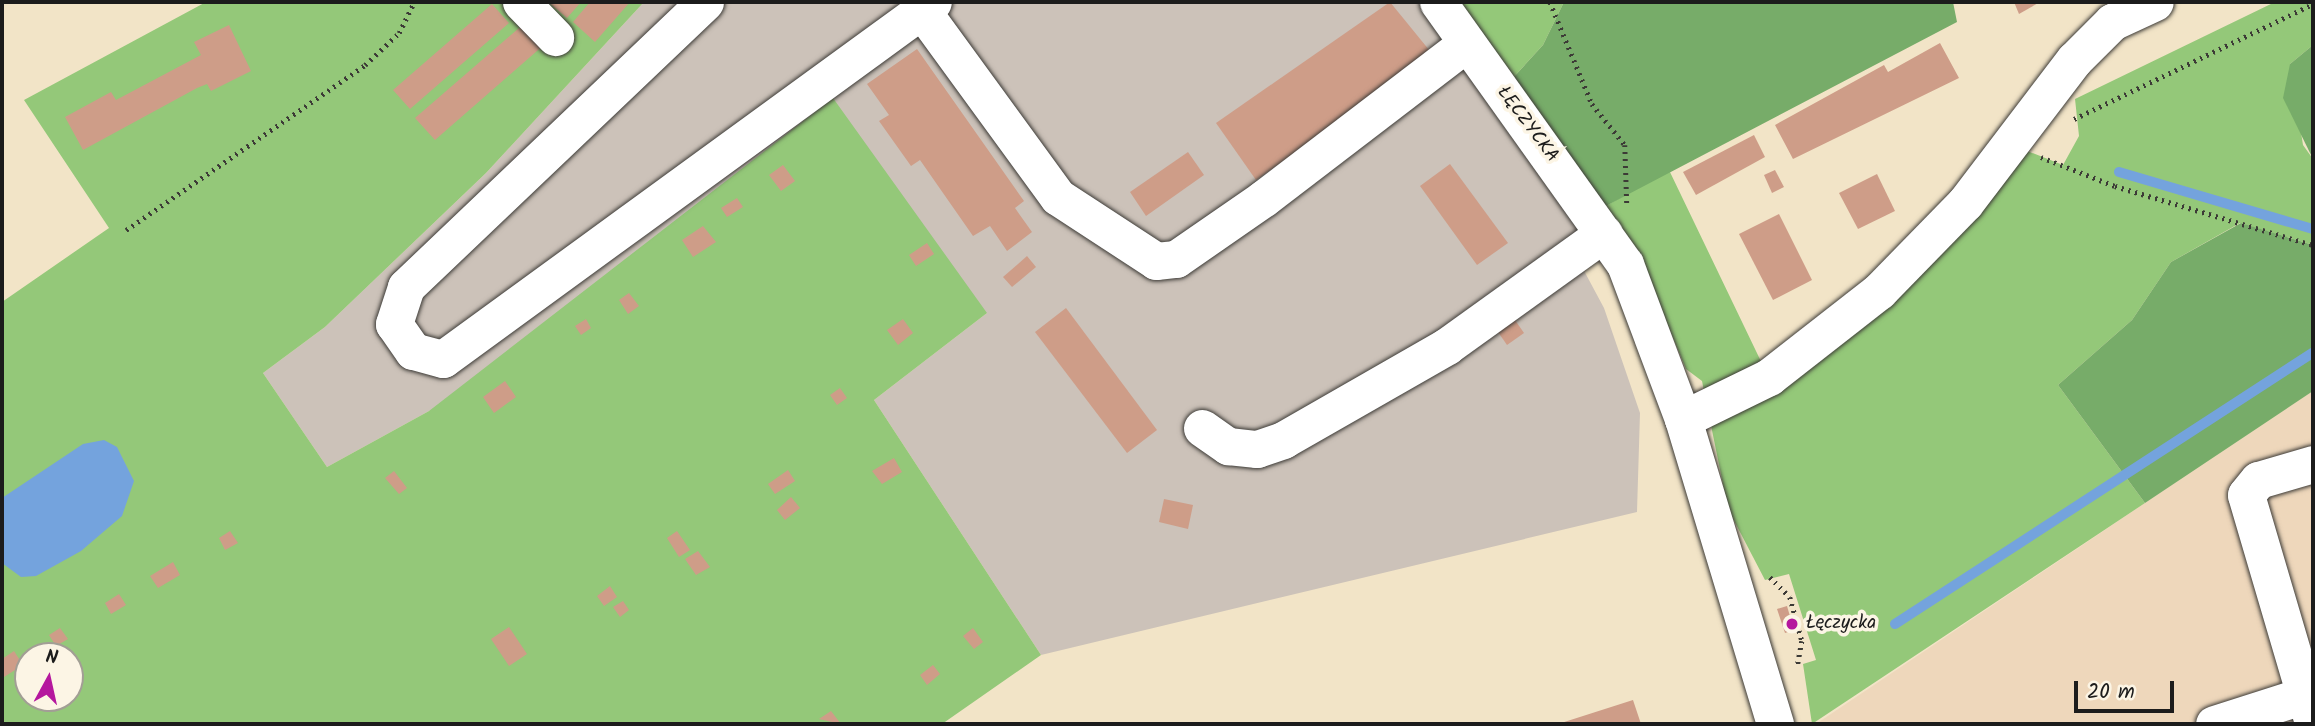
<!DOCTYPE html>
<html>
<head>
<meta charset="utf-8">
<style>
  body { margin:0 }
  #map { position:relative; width:2315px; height:726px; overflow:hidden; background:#f2e4c7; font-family:Kalam,sans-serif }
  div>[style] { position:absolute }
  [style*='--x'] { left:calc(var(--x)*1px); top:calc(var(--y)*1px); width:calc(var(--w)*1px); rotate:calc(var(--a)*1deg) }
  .built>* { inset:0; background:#eed7bb }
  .industrial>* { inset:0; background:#ccc2b9 }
  .green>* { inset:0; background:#94c879 }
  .forest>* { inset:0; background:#77ac69 }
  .water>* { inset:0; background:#74a3dd }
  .stream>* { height:10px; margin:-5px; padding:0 5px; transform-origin:5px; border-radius:5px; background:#74a3dd }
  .building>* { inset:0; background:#ce9d88 }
  .path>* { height:4.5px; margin-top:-2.25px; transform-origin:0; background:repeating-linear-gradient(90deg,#3c3a36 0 2px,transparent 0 7px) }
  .roads { filter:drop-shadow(0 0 2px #3c3a36) drop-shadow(0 0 2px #3c3a36) }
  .minor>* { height:37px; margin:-18.5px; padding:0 18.5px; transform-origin:18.5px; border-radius:18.5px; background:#fff }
  .dots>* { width:19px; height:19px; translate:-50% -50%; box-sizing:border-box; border:4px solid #fcf5e5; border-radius:50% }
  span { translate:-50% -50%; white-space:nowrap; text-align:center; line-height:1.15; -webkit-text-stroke:7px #fcf5e5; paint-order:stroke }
  .street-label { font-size:19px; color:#1c1c1c }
  .poi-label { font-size:19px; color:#1c1c1c }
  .left { translate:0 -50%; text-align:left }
  .frame { position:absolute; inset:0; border:4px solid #1c1c1c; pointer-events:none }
  .north { position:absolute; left:14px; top:642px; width:70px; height:70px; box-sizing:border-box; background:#fcf5e5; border:2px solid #a29e95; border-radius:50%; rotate:8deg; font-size:19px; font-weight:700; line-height:28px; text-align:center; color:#1c1c1c }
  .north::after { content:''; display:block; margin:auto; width:24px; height:32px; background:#b5179e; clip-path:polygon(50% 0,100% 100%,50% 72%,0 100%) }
  .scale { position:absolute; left:2074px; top:681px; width:100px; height:32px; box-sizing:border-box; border:4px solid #1c1c1c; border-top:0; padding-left:9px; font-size:21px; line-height:24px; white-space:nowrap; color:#1c1c1c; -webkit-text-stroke:5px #fcf5e5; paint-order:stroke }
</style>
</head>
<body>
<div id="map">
  <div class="built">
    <div style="clip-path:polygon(2313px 391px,2313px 724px,1816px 724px,2145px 503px)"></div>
  </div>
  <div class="industrial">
    <div style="clip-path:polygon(644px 2px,1423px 2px,1584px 229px,1582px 267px,1604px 308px,1640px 413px,1637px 512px,1041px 655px,874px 400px,987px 313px,429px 411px,327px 467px,263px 373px,325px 327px,486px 173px)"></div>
  </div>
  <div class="green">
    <div style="clip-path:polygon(evenodd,206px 2px,644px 2px,486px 173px,325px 327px,263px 373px,327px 467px,429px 411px,833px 98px,987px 313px,874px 400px,1041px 655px,942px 724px,2px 724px,2px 302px,109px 228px,24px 100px,206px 2px,28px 656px,70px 656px,70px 698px,28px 698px,28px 656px)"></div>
    <div style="clip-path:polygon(1459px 2px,1564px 2px,1543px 45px,1512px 79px)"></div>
    <div style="clip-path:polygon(2275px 2px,2313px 2px,2313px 45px,2290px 64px,2303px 145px,2313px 159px,2313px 245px,2240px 223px,2171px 262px,2132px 320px,2058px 385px,2145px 503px,1812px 724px,1803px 664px,1816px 660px,1789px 574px,1765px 580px,1728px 509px,1702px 381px,1686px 369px,1643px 266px,1604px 207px,1669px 170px,1768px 376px,2012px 145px,2063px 165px,2079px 136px,2075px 99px)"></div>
  </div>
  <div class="forest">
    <div style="clip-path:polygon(1564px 2px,1953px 2px,1957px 22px,1604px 207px,1512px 79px,1543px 45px)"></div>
    <div style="clip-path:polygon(2313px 45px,2313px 159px,2283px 98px,2290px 64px)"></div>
    <div style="clip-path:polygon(2241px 223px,2313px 245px,2313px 391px,2145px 503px,2058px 385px,2132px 320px,2171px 262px)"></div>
  </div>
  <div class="water">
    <div style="clip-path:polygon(104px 440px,117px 447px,134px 481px,122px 516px,81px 551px,36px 576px,21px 577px,2px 563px,2px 498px,83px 444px)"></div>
  </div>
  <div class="stream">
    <div style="--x:2119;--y:172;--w:202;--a:16.4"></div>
    <div style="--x:1895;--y:624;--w:498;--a:-33"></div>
  </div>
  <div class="building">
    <div style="clip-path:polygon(548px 2px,581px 2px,567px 18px)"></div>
    <div style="clip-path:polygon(590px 2px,630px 2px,595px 42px,573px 22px)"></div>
    <div style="clip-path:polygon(1390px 2px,1434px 56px,1256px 180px,1216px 123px)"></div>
    <div style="clip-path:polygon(2014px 2px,2040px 2px,2019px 14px)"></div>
    <div style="clip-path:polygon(492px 4px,509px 23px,410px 109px,393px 90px)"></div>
    <div style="clip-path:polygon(526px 22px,545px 44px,435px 140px,415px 118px)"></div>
    <div style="clip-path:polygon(229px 25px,251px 71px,211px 91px,207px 84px,197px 88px,83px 150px,65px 117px,111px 92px,116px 100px,201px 55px,194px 42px)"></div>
    <div style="clip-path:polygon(1940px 43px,1959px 78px,1793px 159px,1775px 125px,1884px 65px,1888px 72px)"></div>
    <div style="clip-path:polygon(917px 49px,1024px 201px,1015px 208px,1032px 232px,1007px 251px,990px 226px,973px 236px,920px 160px,911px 166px,879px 121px,889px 115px,867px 84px)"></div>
    <div style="clip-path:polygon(1754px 135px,1765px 157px,1696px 195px,1683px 172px)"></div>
    <div style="clip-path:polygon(1188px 152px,1204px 175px,1146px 216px,1130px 192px)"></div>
    <div style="clip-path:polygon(1450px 164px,1508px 243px,1477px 265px,1420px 186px)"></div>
    <div style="clip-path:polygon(783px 165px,795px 181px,781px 191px,769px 175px)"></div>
    <div style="clip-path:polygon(1775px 170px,1784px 187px,1772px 193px,1764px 175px)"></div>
    <div style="clip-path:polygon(1877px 174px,1895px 211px,1858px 229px,1839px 193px)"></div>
    <div style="clip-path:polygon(737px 198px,743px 207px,727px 217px,721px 208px)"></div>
    <div style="clip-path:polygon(1779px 214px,1812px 280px,1773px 300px,1739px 234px)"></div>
    <div style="clip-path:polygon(703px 226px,716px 242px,693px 257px,682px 240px)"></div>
    <div style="clip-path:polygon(927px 243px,934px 254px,916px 266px,909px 255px)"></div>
    <div style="clip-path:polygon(1027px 256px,1036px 267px,1012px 287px,1003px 277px)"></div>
    <div style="clip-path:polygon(629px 293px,639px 306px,628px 314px,619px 300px)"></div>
    <div style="clip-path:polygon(1066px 308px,1157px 430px,1127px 453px,1035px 332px)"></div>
    <div style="clip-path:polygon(586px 319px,591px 328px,581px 335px,575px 326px)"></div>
    <div style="clip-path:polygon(903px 319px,913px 333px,898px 345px,887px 330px)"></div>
    <div style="clip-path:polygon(1515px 320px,1524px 333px,1507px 345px,1498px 332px)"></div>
    <div style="clip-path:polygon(505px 381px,516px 397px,494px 413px,483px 397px)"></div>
    <div style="clip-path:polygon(840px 388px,847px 398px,837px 405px,830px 395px)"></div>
    <div style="clip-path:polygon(894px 458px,902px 472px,882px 484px,872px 471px)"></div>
    <div style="clip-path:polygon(788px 470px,795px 481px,775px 494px,768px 484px)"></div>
    <div style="clip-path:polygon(394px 471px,407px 488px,399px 494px,385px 478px)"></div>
    <div style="clip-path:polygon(791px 497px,800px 508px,785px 520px,777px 510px)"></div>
    <div style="clip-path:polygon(1164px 499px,1193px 505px,1188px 529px,1159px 522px)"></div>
    <div style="clip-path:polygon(230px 531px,238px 543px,225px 550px,219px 538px)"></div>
    <div style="clip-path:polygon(677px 531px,690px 550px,679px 557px,667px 538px)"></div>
    <div style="clip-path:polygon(698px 551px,710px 567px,696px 575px,685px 559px)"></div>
    <div style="clip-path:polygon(173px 562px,180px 575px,158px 588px,150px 576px)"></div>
    <div style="clip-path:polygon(610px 586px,617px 597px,604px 606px,597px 596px)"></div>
    <div style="clip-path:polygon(119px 594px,126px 605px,111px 614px,105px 603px)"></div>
    <div style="clip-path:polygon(623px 601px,629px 610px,620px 617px,613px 607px)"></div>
    <div style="clip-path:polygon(1787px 606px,1794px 630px,1785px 633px,1777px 609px)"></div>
    <div style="clip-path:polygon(509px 627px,527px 654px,509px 666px,491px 639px)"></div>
    <div style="clip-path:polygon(60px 628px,68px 639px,56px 646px,49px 635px)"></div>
    <div style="clip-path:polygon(973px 628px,983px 642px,974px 649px,963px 636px)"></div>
    <div style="clip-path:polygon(14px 651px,23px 665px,4px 677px,2px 659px)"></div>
    <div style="clip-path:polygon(933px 665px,940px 674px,927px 685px,920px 675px)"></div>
    <div style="clip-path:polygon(1633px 700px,1641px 724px,1558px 724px)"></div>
    <div style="clip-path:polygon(831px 711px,841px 724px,819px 719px)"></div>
  </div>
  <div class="path">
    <div style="--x:1550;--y:2;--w:110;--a:67.6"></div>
    <div style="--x:1592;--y:104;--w:53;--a:51.2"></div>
    <div style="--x:1625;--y:145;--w:60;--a:88.1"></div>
    <div style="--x:2074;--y:119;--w:265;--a:-25.7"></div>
    <div style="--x:2041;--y:157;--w:79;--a:21.4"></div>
    <div style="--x:2115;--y:186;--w:207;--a:16.6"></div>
    <div style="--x:126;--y:230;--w:290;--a:-34.6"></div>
    <div style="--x:365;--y:65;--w:47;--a:-43.3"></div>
    <div style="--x:399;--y:33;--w:34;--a:-64"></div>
    <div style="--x:1770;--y:577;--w:28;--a:45"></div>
    <div style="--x:1790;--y:597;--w:46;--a:74.7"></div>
    <div style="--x:1802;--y:641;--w:27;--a:100"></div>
  </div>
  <div class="roads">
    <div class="minor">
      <div style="--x:521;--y:2;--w:49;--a:45.8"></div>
      <div style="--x:705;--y:2;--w:413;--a:136.4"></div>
      <div style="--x:406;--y:287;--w:39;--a:108"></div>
      <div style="--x:394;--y:324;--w:33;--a:55"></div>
      <div style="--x:413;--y:351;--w:31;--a:15"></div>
      <div style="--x:443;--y:359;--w:606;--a:-36.08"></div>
      <div style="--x:1438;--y:2;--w:322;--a:54.5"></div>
      <div style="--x:1625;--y:264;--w:165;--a:69.5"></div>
      <div style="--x:1683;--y:419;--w:319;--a:73.2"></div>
      <div style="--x:923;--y:12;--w:229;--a:53.9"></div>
      <div style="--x:1058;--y:197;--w:117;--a:33.1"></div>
      <div style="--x:1156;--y:261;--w:20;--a:-6"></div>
      <div style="--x:1176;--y:259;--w:107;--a:-34.7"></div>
      <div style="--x:1264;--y:198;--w:255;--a:-37.4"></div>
      <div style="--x:1683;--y:419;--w:96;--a:-26"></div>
      <div style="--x:1769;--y:377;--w:140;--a:-38"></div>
      <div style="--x:1879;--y:291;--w:123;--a:-45.7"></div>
      <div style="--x:1965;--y:203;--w:180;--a:-52.7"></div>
      <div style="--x:2074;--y:60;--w:54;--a:-45"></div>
      <div style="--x:2112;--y:22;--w:47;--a:-24.9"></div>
      <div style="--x:1202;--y:428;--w:32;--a:35"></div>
      <div style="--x:1228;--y:446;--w:29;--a:6"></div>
      <div style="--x:1257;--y:449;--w:28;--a:-19"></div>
      <div style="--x:1283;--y:440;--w:189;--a:-29.8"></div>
      <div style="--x:1447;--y:346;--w:193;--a:-35.7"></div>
      <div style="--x:2313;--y:464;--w:57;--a:163.8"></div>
      <div style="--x:2258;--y:480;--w:19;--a:129"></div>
      <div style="--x:2246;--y:495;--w:238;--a:73.6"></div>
      <div style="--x:2214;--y:724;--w:96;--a:-17.7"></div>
    </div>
  </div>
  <div class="dots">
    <div style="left:1792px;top:624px;background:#b5179e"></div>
  </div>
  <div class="street-label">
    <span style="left:1527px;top:125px;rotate:53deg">ŁĘCZYCKA</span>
  </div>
  <div class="poi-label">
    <span class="left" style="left:1806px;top:624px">Łęczycka</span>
  </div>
  <div class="frame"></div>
  <div class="north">N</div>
  <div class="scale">20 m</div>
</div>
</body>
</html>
